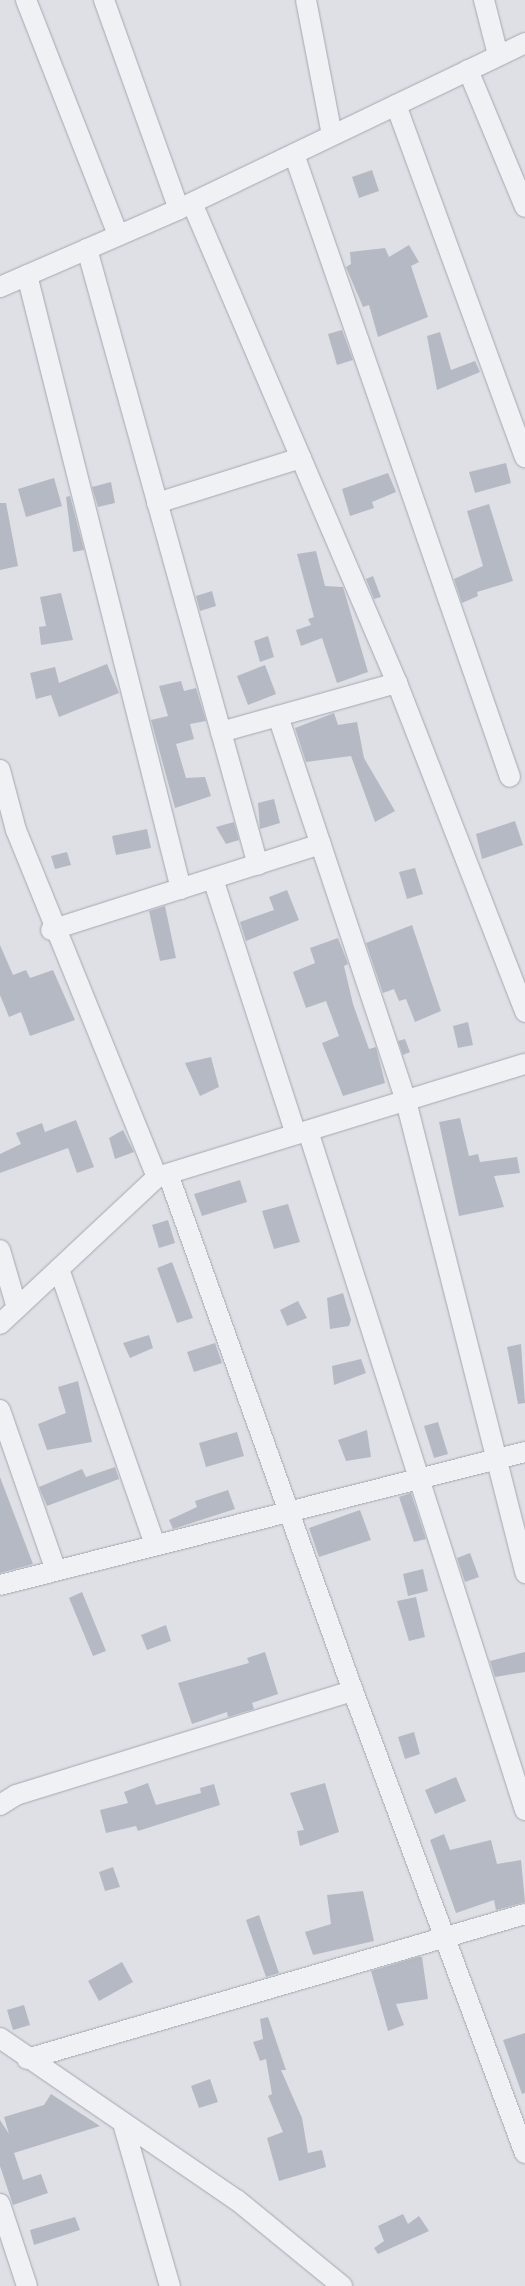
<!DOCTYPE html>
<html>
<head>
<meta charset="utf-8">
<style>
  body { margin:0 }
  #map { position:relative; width:525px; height:2286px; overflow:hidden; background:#dee0e6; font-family:"DM Sans",sans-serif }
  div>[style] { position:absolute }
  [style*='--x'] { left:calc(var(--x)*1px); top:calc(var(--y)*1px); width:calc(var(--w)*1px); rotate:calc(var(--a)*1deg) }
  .building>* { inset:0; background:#b5b9c3 }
  .roads { filter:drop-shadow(0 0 1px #a4a7b0) drop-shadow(0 0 1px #a4a7b0) }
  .minor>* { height:20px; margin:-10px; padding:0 10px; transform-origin:10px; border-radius:10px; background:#f0f1f5 }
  span { translate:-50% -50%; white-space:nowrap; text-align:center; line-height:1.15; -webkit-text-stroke:4px #edeff4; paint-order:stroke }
</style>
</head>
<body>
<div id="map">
  <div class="building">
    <div style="clip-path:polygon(372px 170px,379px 191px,359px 198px,352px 177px)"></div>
    <div style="clip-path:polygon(409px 245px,419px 262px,411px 266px,428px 317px,378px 337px,369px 305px,363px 307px,346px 267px,351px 264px,350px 252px,385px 248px,389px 257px)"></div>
    <div style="clip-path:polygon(342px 330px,353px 360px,337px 365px,328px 334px)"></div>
    <div style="clip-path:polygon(440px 332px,451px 370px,475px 361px,480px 372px,437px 390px,427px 336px)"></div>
    <div style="clip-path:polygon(506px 463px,511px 483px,475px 493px,469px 472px)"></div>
    <div style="clip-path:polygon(388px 473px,396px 492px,372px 502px,374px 508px,350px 516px,342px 489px)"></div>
    <div style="clip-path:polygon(54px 478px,62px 506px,26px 517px,18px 489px)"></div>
    <div style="clip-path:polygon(111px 482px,115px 503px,98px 507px,92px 487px)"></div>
    <div style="clip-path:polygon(70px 496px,84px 550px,73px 552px,66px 497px)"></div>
    <div style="clip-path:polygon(0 503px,6px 503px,18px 566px,0 570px)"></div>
    <div style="clip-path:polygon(489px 504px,513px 581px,477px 592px,478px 596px,462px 603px,454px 579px,483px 566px,467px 511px)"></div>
    <div style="clip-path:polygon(316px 551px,325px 586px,343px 587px,368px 672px,337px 683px,322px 638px,301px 646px,296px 630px,311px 625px,308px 619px,314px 617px,297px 554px)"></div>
    <div style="clip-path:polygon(373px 576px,381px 597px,374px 599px,366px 579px)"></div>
    <div style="clip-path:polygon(212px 591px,216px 606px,200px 611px,196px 596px)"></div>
    <div style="clip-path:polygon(61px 593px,73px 640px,41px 645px,39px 627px,46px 626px,40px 597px)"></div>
    <div style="clip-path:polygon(268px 636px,274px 657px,260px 662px,254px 641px)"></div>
    <div style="clip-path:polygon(107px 664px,119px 693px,59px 717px,51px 695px,36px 699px,30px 673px,55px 667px,59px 683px)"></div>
    <div style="clip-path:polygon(265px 665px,276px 694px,248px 705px,237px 676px)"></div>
    <div style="clip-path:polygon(181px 681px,184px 691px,196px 688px,206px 721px,190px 724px,194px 739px,176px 744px,186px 778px,205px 777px,211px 796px,175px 808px,151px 720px,168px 716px,159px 686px)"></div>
    <div style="clip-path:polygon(334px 713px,338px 725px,357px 722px,364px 758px,395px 811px,375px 822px,351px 756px,306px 762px,295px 728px)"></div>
    <div style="clip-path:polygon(274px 799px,280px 823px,260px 829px,258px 803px)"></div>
    <div style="clip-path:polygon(515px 821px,523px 845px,482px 859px,476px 834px)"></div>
    <div style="clip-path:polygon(234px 822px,239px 840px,226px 844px,216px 827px)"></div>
    <div style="clip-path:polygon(147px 829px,151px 848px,116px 855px,112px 836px)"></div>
    <div style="clip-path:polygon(67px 852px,71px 865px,55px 869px,51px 856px)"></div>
    <div style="clip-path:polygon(415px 868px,423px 894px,407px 899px,399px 872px)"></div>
    <div style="clip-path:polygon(287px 890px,299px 920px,246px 941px,240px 922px,274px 910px,269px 897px)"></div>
    <div style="clip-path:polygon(165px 906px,176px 958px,160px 961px,149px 911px)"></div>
    <div style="clip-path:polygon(412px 925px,441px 1011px,415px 1022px,406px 999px,399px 1001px,394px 989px,383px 993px,366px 943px)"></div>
    <div style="clip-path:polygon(338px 938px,348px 964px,344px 966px,353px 1004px,369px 1049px,376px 1047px,385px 1083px,343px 1096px,322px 1043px,339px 1036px,326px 1001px,306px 1008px,293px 972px,315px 963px,310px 948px)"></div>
    <div style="clip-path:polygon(0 945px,13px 975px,26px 970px,30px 978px,53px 970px,75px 1020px,30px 1036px,21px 1012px,9px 1017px,0 995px)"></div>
    <div style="clip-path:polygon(468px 1022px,473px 1045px,458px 1048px,453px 1026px)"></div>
    <div style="clip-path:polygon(405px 1039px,410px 1052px,403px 1055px,398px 1041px)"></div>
    <div style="clip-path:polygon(211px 1057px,219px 1087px,200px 1096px,185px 1063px)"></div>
    <div style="clip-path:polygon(460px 1118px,469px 1156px,478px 1154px,480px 1162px,517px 1157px,520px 1173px,494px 1176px,504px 1207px,459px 1216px,439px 1122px)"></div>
    <div style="clip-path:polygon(76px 1120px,94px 1167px,77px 1173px,68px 1148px,0 1173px,0 1154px,21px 1144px,16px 1133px,42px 1123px,45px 1132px)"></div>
    <div style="clip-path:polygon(123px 1130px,134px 1152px,115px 1159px,109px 1138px)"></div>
    <div style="clip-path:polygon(240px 1180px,247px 1202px,202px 1216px,194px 1194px)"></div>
    <div style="clip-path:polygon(288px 1204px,300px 1242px,274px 1249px,262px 1211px)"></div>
    <div style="clip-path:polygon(168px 1220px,175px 1243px,159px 1248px,152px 1225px)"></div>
    <div style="clip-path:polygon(172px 1262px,193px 1318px,177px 1323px,157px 1268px)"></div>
    <div style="clip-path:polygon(343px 1293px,351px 1320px,349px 1326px,330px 1329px,327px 1298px)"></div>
    <div style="clip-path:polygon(298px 1301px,307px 1318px,287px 1326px,280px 1310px)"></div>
    <div style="clip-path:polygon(149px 1335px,153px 1348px,130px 1358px,123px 1343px)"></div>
    <div style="clip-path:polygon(215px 1343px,222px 1363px,194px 1372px,187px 1352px)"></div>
    <div style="clip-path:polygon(521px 1344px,525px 1403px,518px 1404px,507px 1347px)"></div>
    <div style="clip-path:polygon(361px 1359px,366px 1373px,334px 1385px,332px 1366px)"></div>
    <div style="clip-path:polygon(78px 1381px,92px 1442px,47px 1450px,38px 1424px,66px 1413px,58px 1387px)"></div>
    <div style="clip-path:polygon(438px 1422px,448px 1454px,434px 1458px,424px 1426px)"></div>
    <div style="clip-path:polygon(367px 1430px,371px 1457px,346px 1461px,338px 1440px)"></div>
    <div style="clip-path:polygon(237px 1432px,244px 1456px,206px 1467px,199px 1443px)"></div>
    <div style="clip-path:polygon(115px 1467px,119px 1479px,47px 1506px,39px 1487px,82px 1469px,86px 1477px)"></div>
    <div style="clip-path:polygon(0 1477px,33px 1564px,0 1573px)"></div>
    <div style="clip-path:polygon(228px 1490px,235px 1509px,173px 1529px,169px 1520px,197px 1507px,195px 1501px)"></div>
    <div style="clip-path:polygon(411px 1493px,426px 1539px,414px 1542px,399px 1497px)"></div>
    <div style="clip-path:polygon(360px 1510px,371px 1540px,319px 1557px,309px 1528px)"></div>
    <div style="clip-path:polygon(470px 1553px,479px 1577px,465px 1582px,457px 1558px)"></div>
    <div style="clip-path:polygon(423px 1569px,428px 1591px,408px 1596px,403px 1574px)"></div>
    <div style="clip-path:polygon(82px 1592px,106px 1651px,93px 1656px,69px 1598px)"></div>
    <div style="clip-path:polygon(416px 1597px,425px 1637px,409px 1641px,397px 1601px)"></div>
    <div style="clip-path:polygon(166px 1625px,171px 1641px,147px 1650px,141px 1635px)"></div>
    <div style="clip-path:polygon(265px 1652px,278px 1694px,252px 1703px,254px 1709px,228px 1717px,227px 1712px,192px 1724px,178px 1683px,249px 1663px,247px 1658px)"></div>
    <div style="clip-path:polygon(525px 1652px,525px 1672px,495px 1677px,490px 1661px)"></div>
    <div style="clip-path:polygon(414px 1732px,420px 1754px,405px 1759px,398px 1737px)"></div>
    <div style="clip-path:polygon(456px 1777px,466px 1801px,435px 1814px,425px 1790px)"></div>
    <div style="clip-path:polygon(148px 1783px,156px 1805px,201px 1793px,200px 1788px,214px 1784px,220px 1805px,138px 1831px,136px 1826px,106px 1833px,100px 1810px,128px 1803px,124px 1792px)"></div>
    <div style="clip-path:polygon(325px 1783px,339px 1832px,300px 1846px,297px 1831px,304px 1830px,290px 1793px)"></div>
    <div style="clip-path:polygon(444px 1834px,450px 1850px,491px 1840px,497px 1864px,521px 1860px,525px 1902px,496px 1910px,494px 1900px,456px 1913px,430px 1840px)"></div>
    <div style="clip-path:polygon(113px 1867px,120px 1887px,105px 1891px,99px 1872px)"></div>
    <div style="clip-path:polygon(363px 1891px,374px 1941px,313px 1955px,305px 1932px,331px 1924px,327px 1895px)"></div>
    <div style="clip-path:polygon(259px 1915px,279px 1973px,266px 1977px,246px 1920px)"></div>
    <div style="clip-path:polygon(418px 1957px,422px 1957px,428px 1999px,396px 2004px,404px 2025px,388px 2031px,371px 1971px)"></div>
    <div style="clip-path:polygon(122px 1962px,133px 1982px,99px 2001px,88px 1981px)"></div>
    <div style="clip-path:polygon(24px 2005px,30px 2025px,13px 2030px,7px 2010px)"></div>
    <div style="clip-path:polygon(268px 2017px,286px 2070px,281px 2070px,302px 2118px,308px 2153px,322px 2150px,326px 2167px,279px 2181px,267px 2138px,283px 2132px,268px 2096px,272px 2094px,266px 2059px,260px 2061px,253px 2042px,263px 2039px,260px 2019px)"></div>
    <div style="clip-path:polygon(525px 2033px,525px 2093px,522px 2094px,503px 2040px)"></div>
    <div style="clip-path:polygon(210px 2079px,218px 2102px,199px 2108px,191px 2086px)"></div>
    <div style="clip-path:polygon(51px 2094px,100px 2126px,14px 2153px,23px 2180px,41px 2174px,48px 2193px,13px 2205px,0 2166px,0 2120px,9px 2134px,4px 2117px,44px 2105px)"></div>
    <div style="clip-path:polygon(403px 2214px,408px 2224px,419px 2216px,429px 2231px,378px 2254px,374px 2248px,384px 2241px,378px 2226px)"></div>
    <div style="clip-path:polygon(75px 2217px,80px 2230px,34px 2245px,30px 2230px)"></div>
  </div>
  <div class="roads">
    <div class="minor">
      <div style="--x:26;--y:0;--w:252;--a:68.6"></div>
      <div style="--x:104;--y:0;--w:222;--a:70.3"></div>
      <div style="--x:306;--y:0;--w:137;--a:79.1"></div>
      <div style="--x:484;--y:0;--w:57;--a:75.7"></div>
      <div style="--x:468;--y:70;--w:148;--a:67.4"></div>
      <div style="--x:396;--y:105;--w:375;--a:69.9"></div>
      <div style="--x:294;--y:154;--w:659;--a:70.88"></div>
      <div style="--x:192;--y:203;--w:522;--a:66.87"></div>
      <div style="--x:397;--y:683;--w:353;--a:68.7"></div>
      <div style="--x:87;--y:249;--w:639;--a:74.49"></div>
      <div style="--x:27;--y:275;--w:633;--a:75.92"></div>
      <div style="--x:0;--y:287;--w:195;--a:-23.5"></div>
      <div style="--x:179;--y:209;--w:384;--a:-25.6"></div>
      <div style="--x:157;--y:503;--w:151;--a:-17.4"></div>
      <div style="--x:278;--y:716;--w:406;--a:71.6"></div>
      <div style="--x:406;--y:1101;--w:487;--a:75.8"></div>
      <div style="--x:221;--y:732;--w:183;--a:-15.6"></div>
      <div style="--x:0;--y:770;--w:62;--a:75.1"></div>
      <div style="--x:16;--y:830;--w:375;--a:67.9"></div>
      <div style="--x:213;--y:879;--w:268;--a:72"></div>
      <div style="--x:51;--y:930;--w:283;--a:-17.7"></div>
      <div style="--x:308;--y:1131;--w:713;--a:72.28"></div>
      <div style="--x:168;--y:1174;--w:549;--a:70.31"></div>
      <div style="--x:353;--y:1691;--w:493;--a:69.6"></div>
      <div style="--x:0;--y:1250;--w:60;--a:73.7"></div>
      <div style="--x:59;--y:1269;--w:292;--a:70.8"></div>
      <div style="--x:0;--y:1324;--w:215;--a:-43.1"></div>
      <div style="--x:157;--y:1177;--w:385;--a:-17.1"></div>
      <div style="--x:0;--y:1410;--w:170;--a:70.8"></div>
      <div style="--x:0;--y:1585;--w:542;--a:-14.22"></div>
      <div style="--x:0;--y:1805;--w:19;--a:-32"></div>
      <div style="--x:16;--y:1795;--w:353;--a:-17.2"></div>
      <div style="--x:0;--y:2038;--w:287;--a:34.4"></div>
      <div style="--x:237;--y:2200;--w:136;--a:39.3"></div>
      <div style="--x:27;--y:2059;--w:519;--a:-16.23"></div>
      <div style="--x:124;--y:2127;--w:166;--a:73.9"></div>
      <div style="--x:0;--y:2204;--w:86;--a:71.8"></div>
    </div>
  </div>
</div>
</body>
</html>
